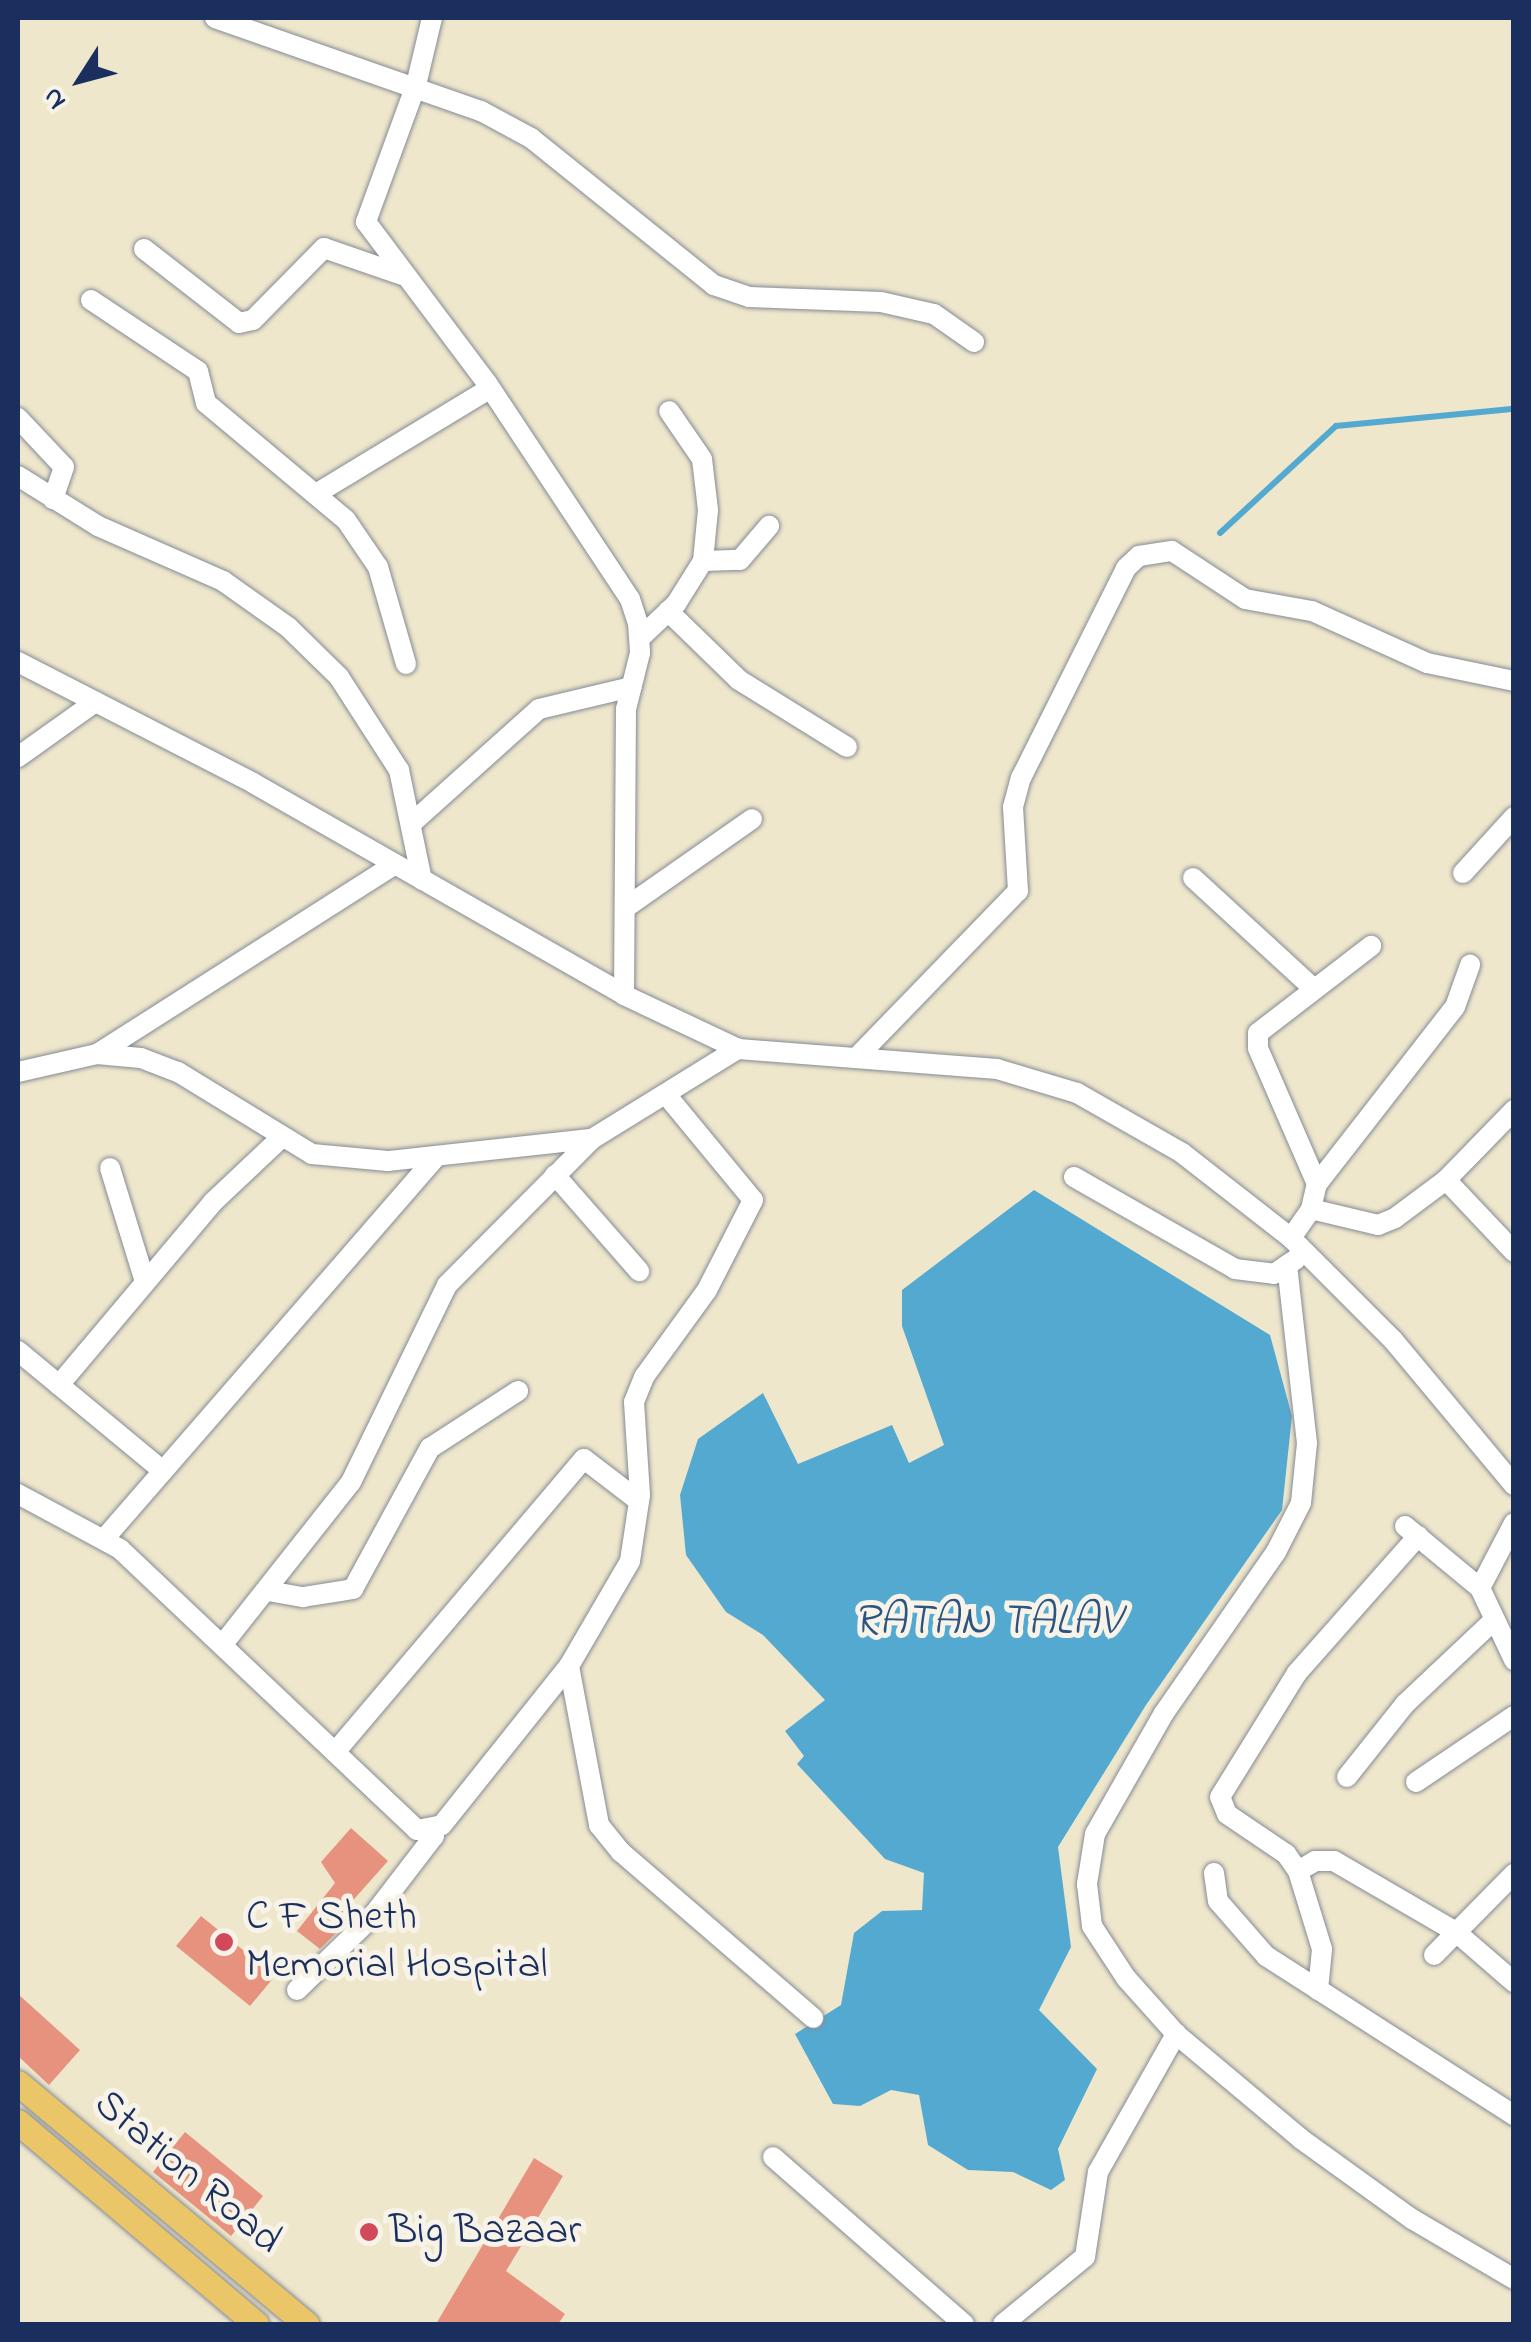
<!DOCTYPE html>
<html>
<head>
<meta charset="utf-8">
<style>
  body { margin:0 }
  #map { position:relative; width:1531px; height:2342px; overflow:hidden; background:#efe7cc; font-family:"Indie Flower",sans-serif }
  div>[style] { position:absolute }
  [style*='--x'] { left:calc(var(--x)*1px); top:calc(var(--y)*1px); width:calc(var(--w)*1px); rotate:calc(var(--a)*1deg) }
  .water>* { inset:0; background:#54a9d0 }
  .stream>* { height:6px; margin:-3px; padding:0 3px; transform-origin:3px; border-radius:3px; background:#54a9d0 }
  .building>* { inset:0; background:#e6927e }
  .roads { filter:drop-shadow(0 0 2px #858b95) drop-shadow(0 0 2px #858b95) }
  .minor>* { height:20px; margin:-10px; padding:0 10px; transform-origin:10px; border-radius:10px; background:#fff }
  .major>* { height:25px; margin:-12.5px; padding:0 12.5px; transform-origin:12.5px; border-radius:12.5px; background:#eac669 }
  .dots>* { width:28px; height:28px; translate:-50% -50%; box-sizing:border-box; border:5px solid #f7f3e8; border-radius:50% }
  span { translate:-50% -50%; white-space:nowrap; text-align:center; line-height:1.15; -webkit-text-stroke:10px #f7f3e8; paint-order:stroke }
  .poi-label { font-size:42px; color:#1b2f5e }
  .left { translate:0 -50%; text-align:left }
  .street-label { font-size:42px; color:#1b2f5e }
  .water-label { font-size:45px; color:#2c5480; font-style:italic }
  .frame { position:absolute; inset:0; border:20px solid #1b2f5e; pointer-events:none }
  .north { position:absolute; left:30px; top:30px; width:100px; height:100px; -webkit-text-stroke:8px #f7f3e8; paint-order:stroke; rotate:234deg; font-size:28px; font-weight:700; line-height:40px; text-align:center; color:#1b2f5e }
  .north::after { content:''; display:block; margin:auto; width:35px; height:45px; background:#1b2f5e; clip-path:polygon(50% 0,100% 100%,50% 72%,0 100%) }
</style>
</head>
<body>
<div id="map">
  <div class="water">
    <div style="clip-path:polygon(1034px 1190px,1270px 1335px,1292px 1416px,1282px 1510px,1146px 1705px,1058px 1847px,1071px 1947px,1039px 2010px,1097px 2069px,1058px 2149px,1065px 2180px,1051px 2190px,1013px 2172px,968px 2170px,928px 2145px,919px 2095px,891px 2090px,860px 2106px,833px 2104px,795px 2034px,841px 2005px,854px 1933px,882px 1911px,922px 1910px,924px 1873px,885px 1859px,797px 1764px,804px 1756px,785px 1731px,825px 1700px,763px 1635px,726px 1612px,686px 1555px,680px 1495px,698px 1439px,763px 1393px,798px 1464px,892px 1425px,909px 1463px,944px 1445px,902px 1326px,902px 1290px)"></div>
  </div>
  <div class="stream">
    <div style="--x:1220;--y:533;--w:158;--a:-42.7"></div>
    <div style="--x:1336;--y:426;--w:179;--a:-5.5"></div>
  </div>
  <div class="building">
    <div style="clip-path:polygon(351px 1828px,388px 1861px,339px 1916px,347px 1922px,320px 1949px,297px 1931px,335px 1883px,321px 1862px)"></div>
    <div style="clip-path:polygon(201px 1916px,275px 1976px,250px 2006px,176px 1946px)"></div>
    <div style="clip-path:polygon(18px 1994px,80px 2050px,49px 2085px,18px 2056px)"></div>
    <div style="clip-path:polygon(185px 2132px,263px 2196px,231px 2236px,153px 2172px)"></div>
    <div style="clip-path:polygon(534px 2158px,563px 2176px,506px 2271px,565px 2314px,558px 2324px,436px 2324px)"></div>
  </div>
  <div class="roads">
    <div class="minor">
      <div style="--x:215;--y:18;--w:282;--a:19.3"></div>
      <div style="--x:481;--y:111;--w:57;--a:28.4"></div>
      <div style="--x:531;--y:138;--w:235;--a:38.8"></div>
      <div style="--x:714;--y:285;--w:37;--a:19"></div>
      <div style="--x:749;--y:297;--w:132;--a:2.2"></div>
      <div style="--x:881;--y:302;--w:54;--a:12.8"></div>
      <div style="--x:934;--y:314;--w:49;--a:35"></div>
      <div style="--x:432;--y:18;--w:69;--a:103.4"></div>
      <div style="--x:416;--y:85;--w:146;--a:110.1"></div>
      <div style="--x:366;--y:222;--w:201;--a:53.1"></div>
      <div style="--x:487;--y:383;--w:259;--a:56.5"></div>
      <div style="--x:630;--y:599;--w:25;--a:72"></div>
      <div style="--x:638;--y:623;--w:30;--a:86"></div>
      <div style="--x:640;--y:653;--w:58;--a:104"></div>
      <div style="--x:626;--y:709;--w:286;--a:90.4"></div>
      <div style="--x:144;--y:249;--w:120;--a:37.9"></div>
      <div style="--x:239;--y:323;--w:14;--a:-12"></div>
      <div style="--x:253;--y:320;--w:101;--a:-45.4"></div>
      <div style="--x:324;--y:248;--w:83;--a:19.1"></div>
      <div style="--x:91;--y:300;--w:128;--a:33.6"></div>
      <div style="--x:198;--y:371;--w:33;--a:76"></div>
      <div style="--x:206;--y:403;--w:182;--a:39.9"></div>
      <div style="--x:346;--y:520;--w:57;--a:55.8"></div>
      <div style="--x:378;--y:567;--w:101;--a:73.9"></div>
      <div style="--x:18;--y:418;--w:67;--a:46.8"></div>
      <div style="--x:64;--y:467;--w:34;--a:109"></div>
      <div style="--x:18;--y:476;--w:94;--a:32"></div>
      <div style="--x:98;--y:526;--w:137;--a:23.7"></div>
      <div style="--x:223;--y:581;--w:80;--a:35.3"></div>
      <div style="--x:288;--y:627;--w:71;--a:44.4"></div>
      <div style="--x:339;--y:677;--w:111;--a:57.2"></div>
      <div style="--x:399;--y:770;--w:112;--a:78.2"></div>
      <div style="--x:319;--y:492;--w:199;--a:-31.2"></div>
      <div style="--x:703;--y:561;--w:37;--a:-2"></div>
      <div style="--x:740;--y:560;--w:45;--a:-49.5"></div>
      <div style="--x:668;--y:611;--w:99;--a:44.2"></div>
      <div style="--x:739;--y:680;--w:127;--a:31.8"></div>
      <div style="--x:641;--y:637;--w:48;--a:-43.3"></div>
      <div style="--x:676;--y:604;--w:51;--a:-57.9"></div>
      <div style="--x:703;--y:561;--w:51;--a:-84.4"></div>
      <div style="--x:708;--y:510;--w:51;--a:-96.7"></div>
      <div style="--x:702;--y:459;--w:58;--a:-124.5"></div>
      <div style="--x:18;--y:662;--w:264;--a:27.2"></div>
      <div style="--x:253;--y:783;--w:427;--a:29.7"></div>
      <div style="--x:624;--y:995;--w:126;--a:25.3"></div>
      <div style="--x:738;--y:1049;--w:260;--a:4.4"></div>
      <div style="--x:997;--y:1069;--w:84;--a:16.7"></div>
      <div style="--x:1077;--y:1093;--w:121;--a:29.7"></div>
      <div style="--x:1182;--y:1153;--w:138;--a:37.9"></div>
      <div style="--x:1291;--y:1238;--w:144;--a:45"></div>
      <div style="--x:1393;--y:1340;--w:189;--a:50.2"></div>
      <div style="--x:18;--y:757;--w:95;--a:-35.5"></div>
      <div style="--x:413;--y:822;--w:169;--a:-41.9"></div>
      <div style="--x:539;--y:709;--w:95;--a:-13.4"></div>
      <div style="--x:1463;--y:873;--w:76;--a:-47.7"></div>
      <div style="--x:1193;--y:878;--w:161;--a:42.5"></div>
      <div style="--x:625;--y:908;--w:155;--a:-35"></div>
      <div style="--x:97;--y:1054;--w:353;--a:-32.5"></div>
      <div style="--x:858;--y:1056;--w:230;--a:-45.9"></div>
      <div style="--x:1018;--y:891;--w:84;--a:-93.4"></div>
      <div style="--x:1013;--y:807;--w:30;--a:-75"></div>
      <div style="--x:1021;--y:778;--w:235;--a:-63.4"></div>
      <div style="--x:1126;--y:568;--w:18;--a:-43"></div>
      <div style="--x:1139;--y:556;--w:33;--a:-9"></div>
      <div style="--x:1172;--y:551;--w:87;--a:33.3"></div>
      <div style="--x:1245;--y:599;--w:68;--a:10.2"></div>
      <div style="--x:1312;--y:611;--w:126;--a:24.3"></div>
      <div style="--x:1427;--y:663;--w:89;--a:11.7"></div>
      <div style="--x:18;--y:1072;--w:81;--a:-12.8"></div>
      <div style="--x:97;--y:1054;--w:44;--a:5.2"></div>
      <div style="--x:141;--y:1058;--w:40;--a:21"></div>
      <div style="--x:178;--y:1072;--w:157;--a:31.5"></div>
      <div style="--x:312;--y:1154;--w:76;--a:5.3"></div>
      <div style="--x:388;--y:1161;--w:205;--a:-6.2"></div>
      <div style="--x:592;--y:1139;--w:172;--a:-31.7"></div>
      <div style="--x:110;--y:1168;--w:119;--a:72.9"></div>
      <div style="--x:555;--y:1175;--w:128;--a:48.8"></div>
      <div style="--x:1074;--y:1177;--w:185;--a:29.7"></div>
      <div style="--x:1235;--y:1269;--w:39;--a:7"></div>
      <div style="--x:1274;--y:1274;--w:27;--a:-34"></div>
      <div style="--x:1446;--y:1180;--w:99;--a:46.6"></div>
      <div style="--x:1317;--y:1184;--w:224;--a:-52.1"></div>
      <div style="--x:1455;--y:1007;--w:45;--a:-70.3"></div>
      <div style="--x:1311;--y:1209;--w:69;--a:13.4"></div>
      <div style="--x:1378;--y:1225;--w:18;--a:-22"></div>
      <div style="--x:1395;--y:1218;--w:64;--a:-36.7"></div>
      <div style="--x:1446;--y:1180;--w:98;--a:-45.8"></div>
      <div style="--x:1291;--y:1238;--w:35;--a:-55"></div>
      <div style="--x:1311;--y:1209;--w:26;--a:-77"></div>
      <div style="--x:1317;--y:1184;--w:148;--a:-113.5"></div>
      <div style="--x:1258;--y:1048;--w:15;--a:-90"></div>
      <div style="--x:1258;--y:1033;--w:143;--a:-37.6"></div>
      <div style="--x:1287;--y:1265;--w:179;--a:83.6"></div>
      <div style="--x:1307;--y:1443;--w:60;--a:95.7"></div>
      <div style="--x:1301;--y:1503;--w:55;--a:117"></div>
      <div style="--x:1276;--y:1552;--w:196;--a:124.8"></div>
      <div style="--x:1164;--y:1713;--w:139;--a:119.7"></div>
      <div style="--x:1095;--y:1834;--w:51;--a:99.1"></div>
      <div style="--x:1087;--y:1884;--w:42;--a:83.2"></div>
      <div style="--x:1092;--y:1926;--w:62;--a:56.8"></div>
      <div style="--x:1126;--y:1978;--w:75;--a:48.2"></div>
      <div style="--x:1176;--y:2034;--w:163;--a:40"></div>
      <div style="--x:1301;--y:2139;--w:137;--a:35.8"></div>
      <div style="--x:1412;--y:2219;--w:118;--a:30.5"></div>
      <div style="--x:18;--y:1351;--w:188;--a:39.6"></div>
      <div style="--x:59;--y:1385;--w:239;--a:-49.9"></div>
      <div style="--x:213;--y:1202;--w:93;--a:-43.3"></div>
      <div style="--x:18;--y:1494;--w:116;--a:28.3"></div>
      <div style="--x:120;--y:1549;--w:409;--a:43.4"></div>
      <div style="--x:417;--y:1830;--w:25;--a:-11"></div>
      <div style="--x:442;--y:1825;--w:203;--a:-51.4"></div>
      <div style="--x:569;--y:1666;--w:121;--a:-59.8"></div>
      <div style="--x:630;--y:1561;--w:67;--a:-81.4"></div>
      <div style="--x:640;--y:1495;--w:93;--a:-93.7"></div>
      <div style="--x:634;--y:1402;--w:27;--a:-68"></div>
      <div style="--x:644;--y:1377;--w:107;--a:-54.1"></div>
      <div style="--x:707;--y:1290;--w:101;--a:-62.9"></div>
      <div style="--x:753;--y:1200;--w:134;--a:-129.5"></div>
      <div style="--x:1405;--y:1526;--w:97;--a:39.6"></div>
      <div style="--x:1480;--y:1588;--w:80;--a:64.7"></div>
      <div style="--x:104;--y:1539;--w:506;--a:-49.01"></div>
      <div style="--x:1480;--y:1588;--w:73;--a:-62.4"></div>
      <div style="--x:268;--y:1591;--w:36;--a:10"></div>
      <div style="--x:303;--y:1597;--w:51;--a:-9.1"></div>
      <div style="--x:353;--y:1589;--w:161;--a:-61.4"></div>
      <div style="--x:430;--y:1448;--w:105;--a:-32.9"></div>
      <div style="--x:223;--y:1644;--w:206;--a:-51.7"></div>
      <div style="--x:351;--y:1482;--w:219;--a:-64"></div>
      <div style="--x:447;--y:1285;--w:206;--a:-45.2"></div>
      <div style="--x:569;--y:1666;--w:162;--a:79.3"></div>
      <div style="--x:599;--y:1825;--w:35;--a:51"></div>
      <div style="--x:621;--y:1852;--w:254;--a:40.8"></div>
      <div style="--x:336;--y:1751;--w:383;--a:-49.7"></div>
      <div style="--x:584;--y:1459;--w:69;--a:37.4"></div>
      <div style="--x:1347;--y:1777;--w:93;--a:-51.5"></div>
      <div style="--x:1405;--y:1704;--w:121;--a:-43.3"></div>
      <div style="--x:1416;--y:1782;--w:118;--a:-34"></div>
      <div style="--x:1298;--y:1871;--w:20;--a:-30"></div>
      <div style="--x:1315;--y:1861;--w:19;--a:0"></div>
      <div style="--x:1334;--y:1861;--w:141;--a:30.2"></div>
      <div style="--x:1456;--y:1932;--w:77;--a:40.8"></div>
      <div style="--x:1214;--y:1873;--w:28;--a:82"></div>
      <div style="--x:1218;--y:1901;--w:73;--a:48.9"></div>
      <div style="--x:1266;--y:1956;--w:295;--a:32.7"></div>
      <div style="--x:1434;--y:1955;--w:114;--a:-45.4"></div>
      <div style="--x:297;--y:1990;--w:103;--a:-44.2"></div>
      <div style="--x:371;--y:1918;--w:103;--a:-52.5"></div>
      <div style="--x:434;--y:1836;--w:8;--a:-104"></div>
      <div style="--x:1318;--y:1990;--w:41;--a:-84.4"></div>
      <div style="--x:1322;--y:1949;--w:82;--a:-107.1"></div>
      <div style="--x:1298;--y:1871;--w:21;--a:-125"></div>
      <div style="--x:1286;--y:1854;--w:71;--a:-145.9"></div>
      <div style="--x:1227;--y:1814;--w:18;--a:-112"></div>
      <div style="--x:1220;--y:1797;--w:146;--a:-58.2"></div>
      <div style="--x:1297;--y:1673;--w:183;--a:-48.5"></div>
      <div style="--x:773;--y:2157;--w:254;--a:41.2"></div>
      <div style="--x:1003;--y:2324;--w:106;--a:-39.3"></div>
      <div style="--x:1085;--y:2257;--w:86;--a:-81.3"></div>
      <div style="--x:1098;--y:2172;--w:159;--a:-60.5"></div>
    </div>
    <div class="major">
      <div style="--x:18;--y:2083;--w:376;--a:39.9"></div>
      <div style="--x:18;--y:2122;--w:312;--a:40.3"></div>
    </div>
  </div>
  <div class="dots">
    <div style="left:224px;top:1942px;background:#d1495b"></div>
    <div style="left:369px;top:2232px;background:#d1495b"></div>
  </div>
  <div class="poi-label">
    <span class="left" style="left:246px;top:1942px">C F Sheth<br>Memorial Hospital</span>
    <span class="left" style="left:389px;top:2232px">Big Bazaar</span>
  </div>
  <div class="street-label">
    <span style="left:187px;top:2173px;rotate:40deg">Station Road</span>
  </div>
  <div class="water-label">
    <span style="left:987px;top:1623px">RATAN TALAV</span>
  </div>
  <div class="frame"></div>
  <div class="north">N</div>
</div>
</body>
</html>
